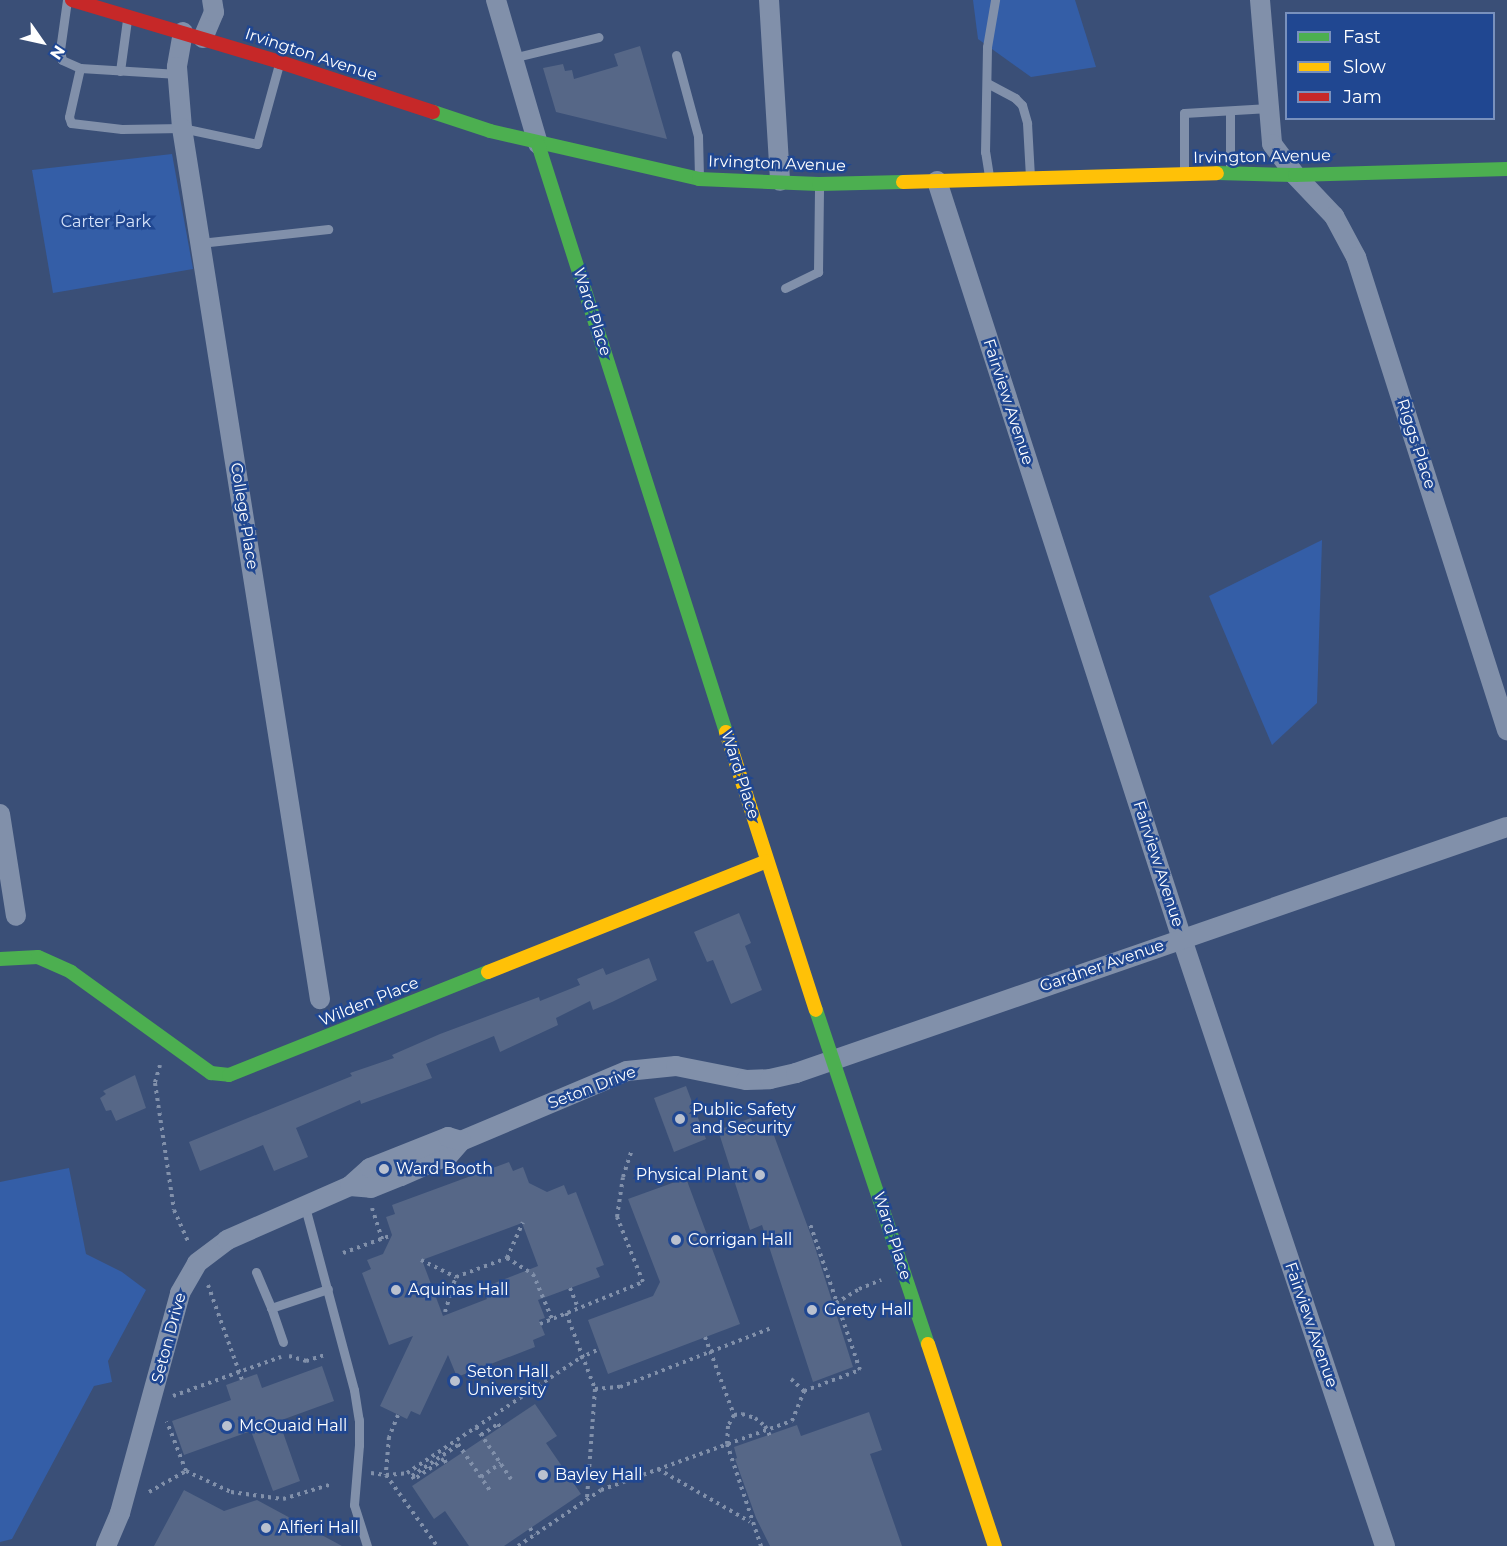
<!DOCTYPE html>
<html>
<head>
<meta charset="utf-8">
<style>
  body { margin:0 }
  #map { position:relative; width:1507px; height:1546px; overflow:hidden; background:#3a4f77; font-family:Montserrat,sans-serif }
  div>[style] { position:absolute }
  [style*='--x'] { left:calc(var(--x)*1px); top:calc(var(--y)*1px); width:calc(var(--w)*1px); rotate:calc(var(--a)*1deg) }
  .green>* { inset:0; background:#345ea7 }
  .building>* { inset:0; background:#566787 }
  .path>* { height:4px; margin-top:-2px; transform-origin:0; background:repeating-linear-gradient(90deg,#8190aa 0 3px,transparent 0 7.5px) }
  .lane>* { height:9px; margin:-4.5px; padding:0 4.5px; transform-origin:4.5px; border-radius:4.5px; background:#8190aa }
  .street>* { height:20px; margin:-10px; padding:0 10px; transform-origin:10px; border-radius:10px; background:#8190aa }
  .fast>* { height:14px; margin:-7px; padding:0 7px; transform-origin:7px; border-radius:7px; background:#4caf50 }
  .slow>* { height:14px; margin:-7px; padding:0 7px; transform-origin:7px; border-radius:7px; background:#ffc107 }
  .jam>* { height:14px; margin:-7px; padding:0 7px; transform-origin:7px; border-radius:7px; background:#c62828 }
  .dots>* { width:16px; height:16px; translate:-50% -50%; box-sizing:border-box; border:3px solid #204791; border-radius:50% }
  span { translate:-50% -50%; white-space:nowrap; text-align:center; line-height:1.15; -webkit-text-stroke:5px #204791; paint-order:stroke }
  .street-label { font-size:16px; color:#fff }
  .park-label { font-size:16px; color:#d6e3fa }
  .poi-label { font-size:16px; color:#fff }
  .left { translate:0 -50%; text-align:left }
  .right { translate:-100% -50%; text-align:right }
  .legend { position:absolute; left:1285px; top:12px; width:210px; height:108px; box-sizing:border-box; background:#204791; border:2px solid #7991bd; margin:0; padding:8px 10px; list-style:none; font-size:18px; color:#fff }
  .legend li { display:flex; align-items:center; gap:12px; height:30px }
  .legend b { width:30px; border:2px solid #7991bd }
  .north { position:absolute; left:12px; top:12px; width:60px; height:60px; -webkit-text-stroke:4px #204791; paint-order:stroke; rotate:124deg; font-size:16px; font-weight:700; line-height:24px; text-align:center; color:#fff }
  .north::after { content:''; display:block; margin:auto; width:21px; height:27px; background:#fff; clip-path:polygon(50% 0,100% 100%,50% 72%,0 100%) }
</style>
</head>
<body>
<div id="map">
  <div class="green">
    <div style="clip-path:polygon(973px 0,1075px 0,1096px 67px,1031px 77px,978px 39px)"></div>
    <div style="clip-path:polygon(172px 154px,193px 269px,53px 293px,32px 170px)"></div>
    <div style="clip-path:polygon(1322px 540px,1317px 703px,1272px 745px,1209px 596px)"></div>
    <div style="clip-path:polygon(69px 1168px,86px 1254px,122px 1272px,146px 1290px,108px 1361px,112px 1382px,94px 1386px,12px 1539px,0 1542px,0 1182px)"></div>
  </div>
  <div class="building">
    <div style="clip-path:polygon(640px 46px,667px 139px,556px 112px,543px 68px,563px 64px,565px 71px,572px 70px,574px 79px,618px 66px,614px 54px)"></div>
    <div style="clip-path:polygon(739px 913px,751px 943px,745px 946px,762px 990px,731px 1004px,713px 960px,707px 962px,694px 932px)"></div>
    <div style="clip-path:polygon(649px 958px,657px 980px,612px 1002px,593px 1010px,590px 1001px,556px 1018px,558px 1025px,500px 1052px,494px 1036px,426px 1064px,432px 1078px,361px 1104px,360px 1100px,296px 1128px,308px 1157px,274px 1171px,263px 1145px,200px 1171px,189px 1142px,352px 1076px,350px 1073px,394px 1058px,392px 1055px,440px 1034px,539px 997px,540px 1001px,580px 985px,577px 979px,603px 968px,606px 975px)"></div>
    <div style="clip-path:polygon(135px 1075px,146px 1108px,116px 1121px,111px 1110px,106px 1111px,100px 1098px,106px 1094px,103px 1091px)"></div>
    <div style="clip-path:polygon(686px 1086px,706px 1139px,674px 1152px,654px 1098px)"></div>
    <div style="clip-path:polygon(751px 1118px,754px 1127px,769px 1122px,813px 1241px,853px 1367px,813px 1382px,762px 1225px,750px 1230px,718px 1130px)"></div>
    <div style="clip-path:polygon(evenodd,509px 1162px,513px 1171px,523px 1167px,529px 1183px,547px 1192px,564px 1185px,568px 1195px,576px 1192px,604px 1265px,596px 1268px,600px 1277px,538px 1300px,545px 1318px,539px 1320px,545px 1335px,533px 1340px,535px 1347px,457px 1377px,448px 1355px,420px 1415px,411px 1411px,407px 1419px,380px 1406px,413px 1336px,389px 1345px,362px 1273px,371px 1269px,367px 1260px,383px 1254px,392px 1235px,386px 1217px,395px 1214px,392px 1205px,509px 1162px,522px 1223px,538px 1266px,482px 1288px,487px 1299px,443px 1316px,422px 1260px,522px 1223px)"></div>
    <div style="clip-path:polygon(686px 1178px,740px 1324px,608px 1374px,588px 1320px,653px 1296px,660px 1282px,628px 1199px)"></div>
    <div style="clip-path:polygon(322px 1366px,334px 1401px,279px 1421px,300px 1481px,273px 1491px,251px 1431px,184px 1455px,172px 1421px,231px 1400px,226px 1385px,257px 1374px,262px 1388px)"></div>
    <div style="clip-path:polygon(535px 1404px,557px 1436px,546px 1443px,581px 1494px,504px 1546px,469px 1546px,445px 1511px,434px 1519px,412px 1486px)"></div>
    <div style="clip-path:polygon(869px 1412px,882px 1450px,870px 1454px,902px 1546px,770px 1546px,756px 1518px,735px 1459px,737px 1458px,734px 1447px,797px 1425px,801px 1436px)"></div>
    <div style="clip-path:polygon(184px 1490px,224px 1511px,257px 1500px,342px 1546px,154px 1546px)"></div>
  </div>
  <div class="path">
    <div style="--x:160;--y:1065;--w:19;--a:106"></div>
    <div style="--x:155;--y:1083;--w:128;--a:81.5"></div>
    <div style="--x:174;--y:1210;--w:37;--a:66"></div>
    <div style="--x:372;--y:1208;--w:33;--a:72"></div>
    <div style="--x:343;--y:1253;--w:52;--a:-20.2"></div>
    <div style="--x:507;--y:1258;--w:39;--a:-66"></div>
    <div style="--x:421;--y:1260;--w:39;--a:26"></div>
    <div style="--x:456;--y:1277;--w:54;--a:-20.4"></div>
    <div style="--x:507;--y:1258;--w:31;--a:32"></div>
    <div style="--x:533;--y:1274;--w:49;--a:67.1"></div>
    <div style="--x:208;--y:1285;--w:101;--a:70.3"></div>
    <div style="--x:570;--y:1288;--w:22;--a:68"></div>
    <div style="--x:836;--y:1303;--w:27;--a:-31"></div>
    <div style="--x:859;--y:1289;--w:24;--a:-22"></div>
    <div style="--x:445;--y:1312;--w:37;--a:-73"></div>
    <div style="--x:566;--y:1313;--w:81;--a:69.1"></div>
    <div style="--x:595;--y:1389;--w:110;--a:94.2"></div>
    <div style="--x:540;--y:1324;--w:111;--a:-22.2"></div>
    <div style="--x:643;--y:1282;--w:70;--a:-111.8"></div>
    <div style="--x:617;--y:1217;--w:40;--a:-81.5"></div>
    <div style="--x:623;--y:1177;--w:28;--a:-72"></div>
    <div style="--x:705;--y:1337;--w:83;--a:69.6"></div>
    <div style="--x:734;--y:1415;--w:13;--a:119"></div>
    <div style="--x:728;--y:1426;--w:18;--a:93"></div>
    <div style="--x:727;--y:1444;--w:108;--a:71.6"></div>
    <div style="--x:289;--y:1356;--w:18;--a:16"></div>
    <div style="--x:306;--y:1361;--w:20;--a:-18"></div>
    <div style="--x:791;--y:1379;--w:18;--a:43"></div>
    <div style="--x:595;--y:1389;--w:25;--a:-5"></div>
    <div style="--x:620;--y:1387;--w:162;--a:-21.3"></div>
    <div style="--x:173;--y:1396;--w:115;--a:-19.9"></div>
    <div style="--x:398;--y:1415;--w:24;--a:112"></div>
    <div style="--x:389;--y:1437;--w:38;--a:95"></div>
    <div style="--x:386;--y:1475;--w:87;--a:54.3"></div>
    <div style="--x:734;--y:1415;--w:8;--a:-7"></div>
    <div style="--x:742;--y:1414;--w:14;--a:17"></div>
    <div style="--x:755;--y:1418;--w:13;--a:39"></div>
    <div style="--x:765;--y:1426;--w:13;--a:63"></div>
    <div style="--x:476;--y:1427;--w:63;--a:56.1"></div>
    <div style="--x:481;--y:1435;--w:20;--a:-33"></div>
    <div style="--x:498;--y:1424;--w:4;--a:56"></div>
    <div style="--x:458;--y:1444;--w:58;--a:55.5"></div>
    <div style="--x:446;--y:1463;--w:4;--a:-117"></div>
    <div style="--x:444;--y:1459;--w:36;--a:146"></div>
    <div style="--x:414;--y:1479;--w:4;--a:-124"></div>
    <div style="--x:412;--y:1476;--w:55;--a:-34"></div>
    <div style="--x:658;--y:1469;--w:106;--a:29.9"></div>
    <div style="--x:186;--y:1471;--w:50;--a:25"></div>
    <div style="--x:231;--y:1492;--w:52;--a:7.7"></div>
    <div style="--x:283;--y:1499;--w:51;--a:-17"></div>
    <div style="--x:371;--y:1473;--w:15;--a:8"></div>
    <div style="--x:386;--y:1475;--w:21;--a:-5"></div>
    <div style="--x:407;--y:1473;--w:208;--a:-33.6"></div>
    <div style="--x:580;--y:1358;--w:21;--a:-25"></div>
    <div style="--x:481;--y:1477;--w:24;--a:-35"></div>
    <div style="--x:149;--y:1492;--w:43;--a:-29.6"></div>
    <div style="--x:186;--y:1471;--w:53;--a:-111.2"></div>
    <div style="--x:530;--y:1528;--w:8;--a:60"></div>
    <div style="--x:518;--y:1546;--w:100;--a:-34"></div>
    <div style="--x:601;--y:1490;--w:203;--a:-19.9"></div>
    <div style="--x:792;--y:1421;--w:32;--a:-68"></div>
    <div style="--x:804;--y:1391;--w:60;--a:-20.6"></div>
    <div style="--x:860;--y:1370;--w:157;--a:-108.9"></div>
  </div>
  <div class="lane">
    <div style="--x:67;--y:0;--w:50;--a:98"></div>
    <div style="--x:60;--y:50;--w:10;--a:79"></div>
    <div style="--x:62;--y:60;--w:20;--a:24"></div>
    <div style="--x:676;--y:55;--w:84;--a:74.8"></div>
    <div style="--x:698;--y:136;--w:40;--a:88.6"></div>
    <div style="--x:512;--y:58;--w:89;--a:-13.6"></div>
    <div style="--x:120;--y:71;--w:51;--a:-82.2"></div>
    <div style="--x:178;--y:74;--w:98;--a:-176.5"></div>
    <div style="--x:80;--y:68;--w:50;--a:102.7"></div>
    <div style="--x:69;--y:117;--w:6;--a:72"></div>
    <div style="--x:71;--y:123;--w:51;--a:6.7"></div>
    <div style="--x:122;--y:129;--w:60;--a:-1"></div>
    <div style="--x:182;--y:128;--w:77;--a:12"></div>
    <div style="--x:257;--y:144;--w:83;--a:-74.6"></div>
    <div style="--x:987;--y:83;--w:32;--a:28"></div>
    <div style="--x:1015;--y:98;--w:10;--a:45"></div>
    <div style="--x:1022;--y:105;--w:19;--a:74"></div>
    <div style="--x:1027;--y:123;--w:53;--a:86.8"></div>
    <div style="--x:1230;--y:111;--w:58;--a:90"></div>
    <div style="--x:1184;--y:172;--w:59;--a:-90"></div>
    <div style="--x:1184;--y:113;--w:85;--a:-3.4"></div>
    <div style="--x:989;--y:176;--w:24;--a:-99"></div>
    <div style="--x:985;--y:152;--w:105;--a:-88.9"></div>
    <div style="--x:987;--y:47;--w:48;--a:-80.3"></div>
    <div style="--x:200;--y:243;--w:129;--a:-6.2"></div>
    <div style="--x:785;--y:288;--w:37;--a:-26"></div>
    <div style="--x:818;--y:272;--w:86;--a:-89.3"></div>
    <div style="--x:305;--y:1207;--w:189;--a:75"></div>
    <div style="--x:354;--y:1390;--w:30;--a:81"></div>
    <div style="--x:359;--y:1420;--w:25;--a:90"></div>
    <div style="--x:359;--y:1445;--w:60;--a:94.8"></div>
    <div style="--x:354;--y:1505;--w:43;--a:72.4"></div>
    <div style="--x:256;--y:1272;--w:39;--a:67"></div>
    <div style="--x:283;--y:1342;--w:36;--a:-109"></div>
    <div style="--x:271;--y:1308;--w:60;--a:-18.4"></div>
  </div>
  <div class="street">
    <div style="--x:496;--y:0;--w:150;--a:73.7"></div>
    <div style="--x:769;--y:0;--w:181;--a:86.5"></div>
    <div style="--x:1260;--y:0;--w:144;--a:85.2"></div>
    <div style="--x:1272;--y:144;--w:39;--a:53"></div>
    <div style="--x:1295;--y:175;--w:57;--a:46.4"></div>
    <div style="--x:1334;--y:216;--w:47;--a:61.8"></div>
    <div style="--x:1356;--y:257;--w:497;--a:72.3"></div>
    <div style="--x:183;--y:32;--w:36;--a:100"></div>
    <div style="--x:177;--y:67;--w:61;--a:85.3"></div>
    <div style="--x:182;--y:128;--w:882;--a:81"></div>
    <div style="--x:203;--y:38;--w:28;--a:-67"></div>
    <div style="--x:214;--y:12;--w:12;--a:-99"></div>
    <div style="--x:937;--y:181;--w:797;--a:72.09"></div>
    <div style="--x:1182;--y:939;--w:640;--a:71.51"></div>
    <div style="--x:0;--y:814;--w:103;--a:81.1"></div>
    <div style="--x:350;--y:1186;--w:21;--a:5"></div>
    <div style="--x:371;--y:1188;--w:32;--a:-22"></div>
    <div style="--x:401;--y:1176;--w:52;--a:-23.6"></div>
    <div style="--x:449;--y:1155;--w:18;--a:-49"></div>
    <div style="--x:461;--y:1141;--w:180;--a:-22.9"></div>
    <div style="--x:627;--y:1071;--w:49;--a:-5.8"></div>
    <div style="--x:676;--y:1066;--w:71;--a:11.3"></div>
    <div style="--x:746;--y:1080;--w:24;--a:-2"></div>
    <div style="--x:770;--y:1079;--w:27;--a:-13"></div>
    <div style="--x:796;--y:1073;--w:752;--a:-19.09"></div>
    <div style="--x:106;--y:1546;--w:36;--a:-67"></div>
    <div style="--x:120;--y:1513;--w:228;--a:-74.7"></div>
    <div style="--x:180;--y:1293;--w:34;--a:-60"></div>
    <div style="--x:197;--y:1263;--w:38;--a:-37"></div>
    <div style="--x:227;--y:1240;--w:134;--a:-23.7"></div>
    <div style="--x:350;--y:1186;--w:27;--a:-42"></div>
    <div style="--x:370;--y:1168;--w:84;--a:-21.7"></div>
    <div style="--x:448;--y:1137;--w:14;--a:17"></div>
  </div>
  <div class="fast">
    <div style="--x:433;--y:112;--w:60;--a:18.4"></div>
    <div style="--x:490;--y:131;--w:214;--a:12.9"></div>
    <div style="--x:699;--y:179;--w:120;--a:2.4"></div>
    <div style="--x:819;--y:184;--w:84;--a:-1.4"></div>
    <div style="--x:538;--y:144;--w:617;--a:72.27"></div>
    <div style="--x:1217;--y:173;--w:78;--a:1.5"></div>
    <div style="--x:1295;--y:175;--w:212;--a:-1.6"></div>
    <div style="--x:0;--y:959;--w:38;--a:-3"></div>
    <div style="--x:38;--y:957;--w:36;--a:24"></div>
    <div style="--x:71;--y:972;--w:173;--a:35.8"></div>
    <div style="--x:211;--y:1073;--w:18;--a:6"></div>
    <div style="--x:229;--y:1075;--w:279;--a:-21.7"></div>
    <div style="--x:816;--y:1010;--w:352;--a:71.5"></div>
  </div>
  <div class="slow">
    <div style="--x:903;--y:182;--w:314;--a:-1.6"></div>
    <div style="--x:726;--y:732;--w:292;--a:72.1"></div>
    <div style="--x:488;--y:972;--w:300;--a:-21.7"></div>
    <div style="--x:928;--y:1344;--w:213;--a:71.7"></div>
  </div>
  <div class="jam">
    <div style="--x:72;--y:0;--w:217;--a:16.6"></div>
    <div style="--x:280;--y:62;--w:161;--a:18.1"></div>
  </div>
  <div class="dots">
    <div style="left:680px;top:1119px;background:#bac1cf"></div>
    <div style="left:384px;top:1169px;background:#bac1cf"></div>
    <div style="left:760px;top:1175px;background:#bac1cf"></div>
    <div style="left:676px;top:1240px;background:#bac1cf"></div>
    <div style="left:396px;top:1290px;background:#bac1cf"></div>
    <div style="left:812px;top:1310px;background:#bac1cf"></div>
    <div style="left:455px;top:1381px;background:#bac1cf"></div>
    <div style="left:227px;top:1426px;background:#bac1cf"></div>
    <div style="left:543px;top:1475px;background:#bac1cf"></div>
    <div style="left:266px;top:1528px;background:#bac1cf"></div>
  </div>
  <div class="street-label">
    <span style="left:311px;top:55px;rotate:18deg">Irvington Avenue</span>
    <span style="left:1262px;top:157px;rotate:-1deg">Irvington Avenue</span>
    <span style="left:777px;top:164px;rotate:2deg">Irvington Avenue</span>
    <span style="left:592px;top:312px;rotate:72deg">Ward Place</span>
    <span style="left:1008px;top:402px;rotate:72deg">Fairview Avenue</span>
    <span style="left:1416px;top:444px;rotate:72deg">Riggs Place</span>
    <span style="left:244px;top:516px;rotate:81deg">College Place</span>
    <span style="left:740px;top:775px;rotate:72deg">Ward Place</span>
    <span style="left:1158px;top:864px;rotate:72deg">Fairview Avenue</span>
    <span style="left:1102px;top:966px;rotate:-19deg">Gardner Avenue</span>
    <span style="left:369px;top:1002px;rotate:-22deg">Wilden Place</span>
    <span style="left:592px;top:1088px;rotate:-21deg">Seton Drive</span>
    <span style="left:892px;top:1236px;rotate:72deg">Ward Place</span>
    <span style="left:1311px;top:1325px;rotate:71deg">Fairview Avenue</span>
    <span style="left:169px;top:1338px;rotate:-75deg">Seton Drive</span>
  </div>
  <div class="park-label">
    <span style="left:106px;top:222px">Carter Park</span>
  </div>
  <div class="poi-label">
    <span class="left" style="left:692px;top:1119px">Public Safety<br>and Security</span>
    <span class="left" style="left:396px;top:1169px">Ward Booth</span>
    <span class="right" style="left:748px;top:1175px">Physical Plant</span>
    <span class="left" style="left:688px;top:1240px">Corrigan Hall</span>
    <span class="left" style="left:408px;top:1290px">Aquinas Hall</span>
    <span class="left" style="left:824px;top:1310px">Gerety Hall</span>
    <span class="left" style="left:467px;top:1381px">Seton Hall<br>University</span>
    <span class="left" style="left:239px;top:1426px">McQuaid Hall</span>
    <span class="left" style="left:555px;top:1475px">Bayley Hall</span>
    <span class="left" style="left:278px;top:1528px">Alfieri Hall</span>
  </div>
  <ul class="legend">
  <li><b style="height:8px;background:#4caf50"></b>Fast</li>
  <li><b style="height:8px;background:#ffc107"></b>Slow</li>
  <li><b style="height:8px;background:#c62828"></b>Jam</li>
  </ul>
  <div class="north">N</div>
</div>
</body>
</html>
